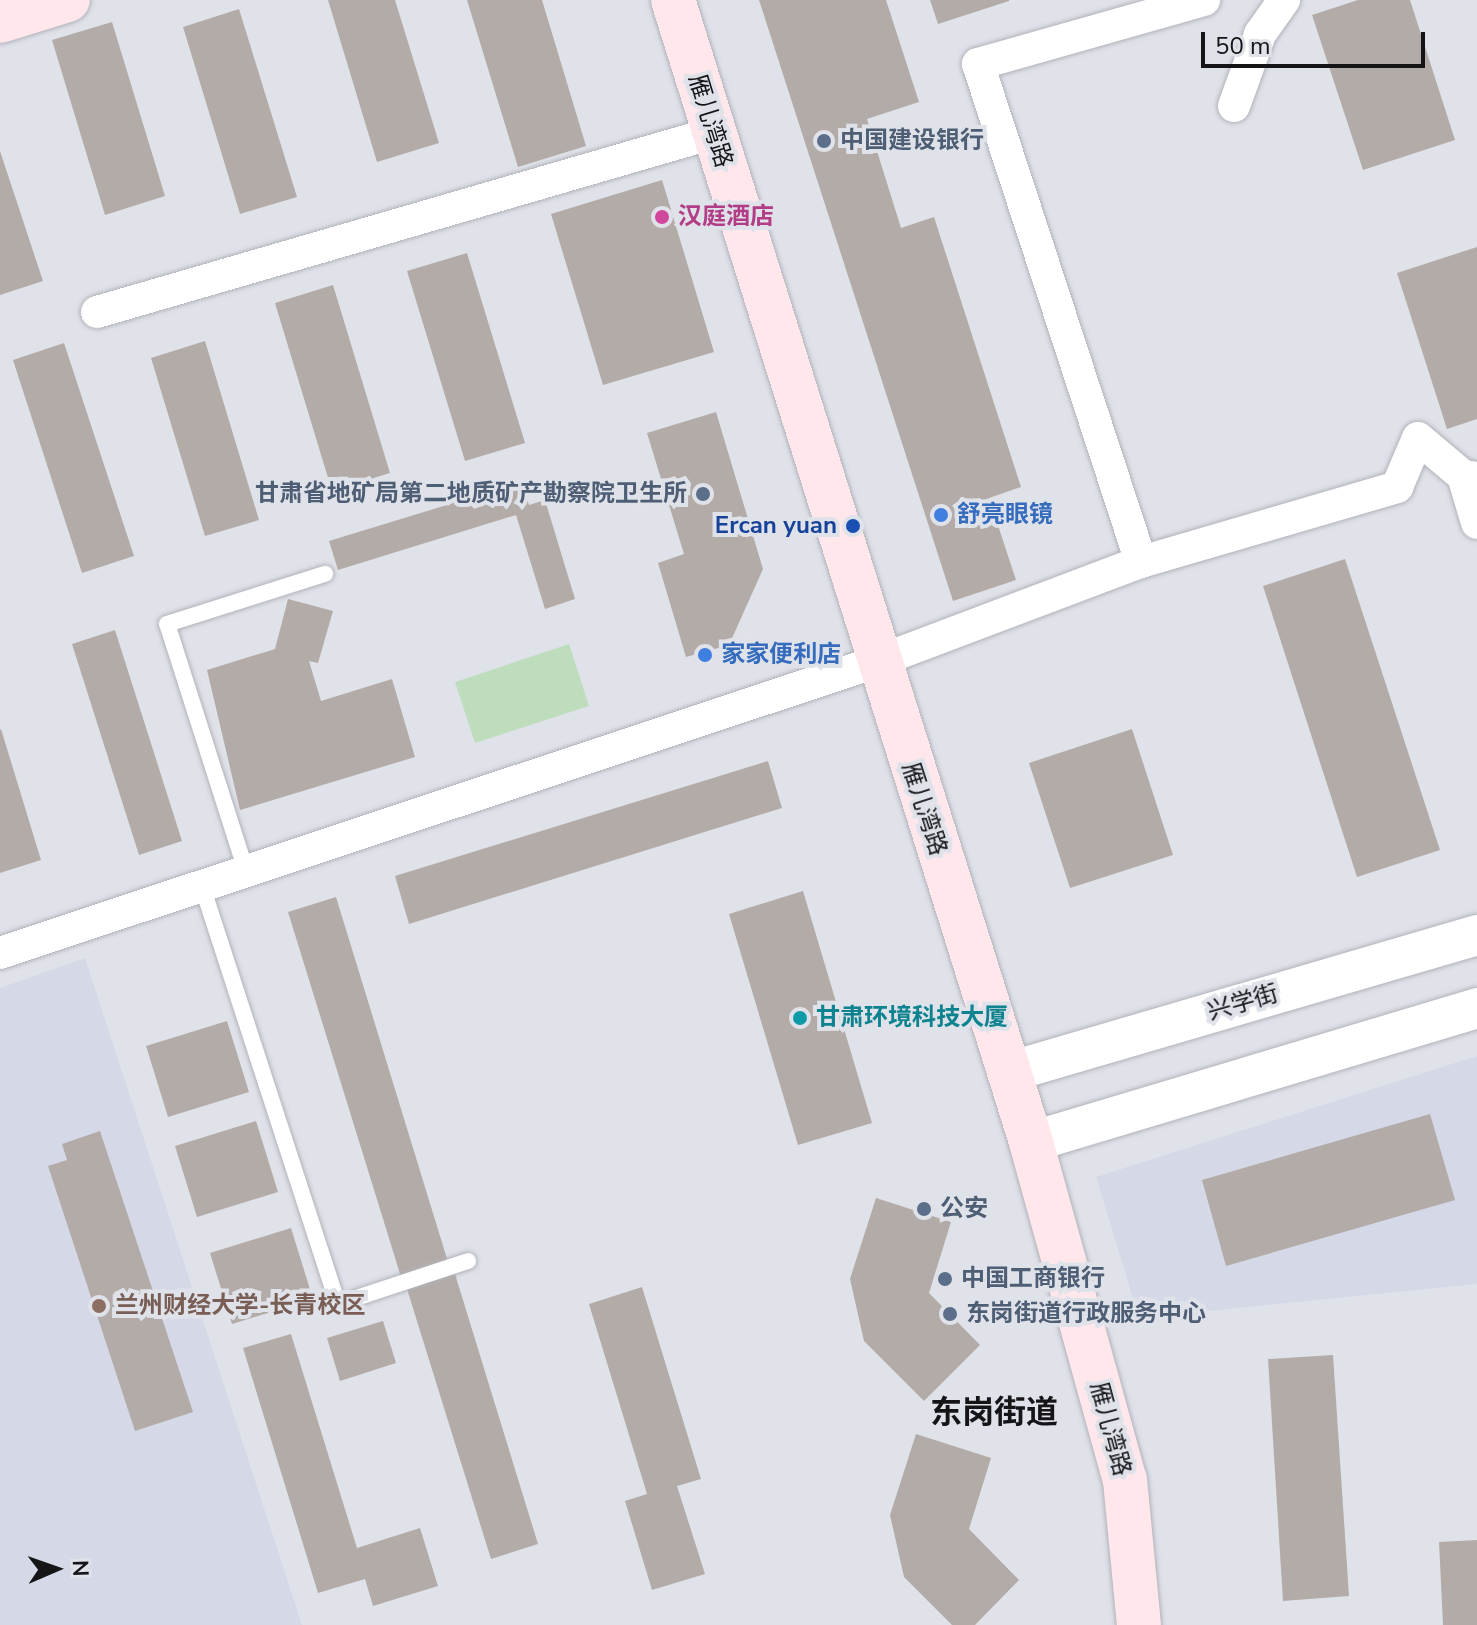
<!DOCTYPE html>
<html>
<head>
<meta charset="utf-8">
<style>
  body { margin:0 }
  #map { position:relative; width:1477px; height:1625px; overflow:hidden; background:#e0e2ea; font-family:"Nunito Sans","Noto Sans SC",sans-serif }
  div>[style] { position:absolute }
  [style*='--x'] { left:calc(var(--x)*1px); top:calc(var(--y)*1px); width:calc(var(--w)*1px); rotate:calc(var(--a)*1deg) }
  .built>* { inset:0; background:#d4d8e7 }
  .green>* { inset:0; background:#beddbc }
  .building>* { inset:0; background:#b3aba7 }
  .roads { filter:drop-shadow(0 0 2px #b1b2ba) drop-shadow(0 0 2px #b1b2ba) }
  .service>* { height:16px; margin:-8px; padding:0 8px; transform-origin:8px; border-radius:8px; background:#fff }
  .minor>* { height:32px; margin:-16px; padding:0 16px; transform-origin:16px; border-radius:16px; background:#fff }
  .tertiary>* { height:40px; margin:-20px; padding:0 20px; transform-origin:20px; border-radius:20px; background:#fff }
  .secondary>* { height:44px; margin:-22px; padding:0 22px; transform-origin:22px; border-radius:22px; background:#ffe7ec }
  .dots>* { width:22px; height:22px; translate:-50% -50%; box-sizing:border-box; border:4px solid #e0e2ea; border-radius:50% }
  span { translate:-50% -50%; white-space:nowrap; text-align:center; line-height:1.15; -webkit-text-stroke:8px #e0e2ea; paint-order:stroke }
  .street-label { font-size:24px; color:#151518 }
  .service-label { font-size:24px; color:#4e5e75; font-weight:700 }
  .left { translate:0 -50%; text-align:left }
  .right { translate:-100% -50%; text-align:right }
  .hotel-label { font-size:24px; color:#b23c85; font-weight:700 }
  .shop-label { font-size:24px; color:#366cbe; font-weight:700 }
  .transit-label { font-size:24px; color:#164399; font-weight:700 }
  .culture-label { font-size:24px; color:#0d838f; font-weight:700 }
  .education-label { font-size:24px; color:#785e54; font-weight:700 }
  .district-label { font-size:32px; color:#151518; font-weight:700 }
  .north { position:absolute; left:16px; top:1529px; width:80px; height:80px; -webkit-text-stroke:6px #e0e2ea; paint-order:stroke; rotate:88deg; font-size:22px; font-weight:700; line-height:32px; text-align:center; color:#151518 }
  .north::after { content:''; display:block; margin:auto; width:28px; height:36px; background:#151518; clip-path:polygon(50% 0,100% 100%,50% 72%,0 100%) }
  .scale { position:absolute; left:1201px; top:32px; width:224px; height:36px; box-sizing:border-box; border:4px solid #151518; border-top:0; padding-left:10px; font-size:24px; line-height:28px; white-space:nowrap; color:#151518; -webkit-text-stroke:6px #e0e2ea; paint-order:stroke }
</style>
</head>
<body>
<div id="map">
  <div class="built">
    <div style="clip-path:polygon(85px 958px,302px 1625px,0 1625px,0 988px)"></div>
    <div style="clip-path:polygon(1477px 1056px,1477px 1284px,1139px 1318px,1096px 1177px)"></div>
  </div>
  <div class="green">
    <div style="clip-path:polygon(569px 644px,589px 706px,475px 743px,455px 682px)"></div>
  </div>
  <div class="building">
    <div style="clip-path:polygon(328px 0,395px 0,439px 143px,377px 162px)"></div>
    <div style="clip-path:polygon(467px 0,542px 0,586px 146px,518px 167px)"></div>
    <div style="clip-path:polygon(759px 0,886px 0,919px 102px,867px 119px,901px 228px,934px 217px,1021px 487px,989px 498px,1016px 580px,953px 601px)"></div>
    <div style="clip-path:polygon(930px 0,1009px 0,1009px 1px,938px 24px)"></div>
    <div style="clip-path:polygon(1358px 0,1410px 0,1455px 140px,1363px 170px,1312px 15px)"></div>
    <div style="clip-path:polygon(239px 9px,297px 197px,240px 214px,183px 27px)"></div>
    <div style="clip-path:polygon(112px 22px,165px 196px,105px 215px,52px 40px)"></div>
    <div style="clip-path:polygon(0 151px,43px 281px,0 295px)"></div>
    <div style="clip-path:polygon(662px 180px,714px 352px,603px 385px,551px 214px)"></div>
    <div style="clip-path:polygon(1477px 247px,1477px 419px,1447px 429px,1397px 273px)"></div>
    <div style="clip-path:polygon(467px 253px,525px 443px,465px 461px,407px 271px)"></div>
    <div style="clip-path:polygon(333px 285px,390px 473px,332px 491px,275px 303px)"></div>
    <div style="clip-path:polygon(205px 341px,259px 520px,205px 536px,151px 358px)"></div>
    <div style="clip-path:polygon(64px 343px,134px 556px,82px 573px,13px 360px)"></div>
    <div style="clip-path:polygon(716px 412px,763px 569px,729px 645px,686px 657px,658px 563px,684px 554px,647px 433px)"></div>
    <div style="clip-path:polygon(522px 482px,529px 505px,545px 500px,575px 599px,545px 609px,516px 515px,338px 570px,329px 541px)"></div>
    <div style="clip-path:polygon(1345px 559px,1440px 850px,1357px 877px,1263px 586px)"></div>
    <div style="clip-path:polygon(288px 599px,333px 611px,318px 663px,309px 661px,321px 701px,392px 679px,415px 757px,240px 810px,207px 670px,275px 649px)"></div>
    <div style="clip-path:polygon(115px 630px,182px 841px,139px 855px,72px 644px)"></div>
    <div style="clip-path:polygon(1px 729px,41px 860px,0 873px,0 730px)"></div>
    <div style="clip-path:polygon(1132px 729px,1173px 855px,1070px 888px,1029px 763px)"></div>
    <div style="clip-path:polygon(768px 761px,782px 808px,409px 924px,395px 876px)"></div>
    <div style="clip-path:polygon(803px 891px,872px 1123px,798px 1145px,729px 914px)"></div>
    <div style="clip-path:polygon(336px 897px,448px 1262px,401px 1277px,288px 912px)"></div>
    <div style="clip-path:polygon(227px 1021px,249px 1092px,168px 1117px,146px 1046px)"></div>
    <div style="clip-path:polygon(1430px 1114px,1455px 1200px,1226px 1266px,1202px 1180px)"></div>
    <div style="clip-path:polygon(256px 1121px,278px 1192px,197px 1217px,175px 1146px)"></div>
    <div style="clip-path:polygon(100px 1131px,193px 1412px,135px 1431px,48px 1166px,67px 1160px,62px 1144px)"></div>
    <div style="clip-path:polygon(876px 1198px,951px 1222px,929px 1293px,980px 1345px,924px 1401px,864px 1341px,850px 1279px)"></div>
    <div style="clip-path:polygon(291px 1228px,313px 1299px,232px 1324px,210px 1253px)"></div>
    <div style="clip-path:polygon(455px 1274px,538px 1544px,491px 1559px,407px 1289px)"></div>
    <div style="clip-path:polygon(642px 1287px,701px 1479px,677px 1486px,705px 1574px,652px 1590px,625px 1501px,647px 1494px,589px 1304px)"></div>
    <div style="clip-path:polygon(383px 1321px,396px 1363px,340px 1381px,327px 1338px)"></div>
    <div style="clip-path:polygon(291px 1334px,357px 1548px,420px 1528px,438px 1586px,373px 1606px,365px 1579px,318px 1593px,243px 1348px)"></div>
    <div style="clip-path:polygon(1333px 1355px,1349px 1596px,1283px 1601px,1268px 1359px)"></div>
    <div style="clip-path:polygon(916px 1434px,991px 1458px,969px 1529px,1019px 1580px,975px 1625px,952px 1625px,904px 1577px,890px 1515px)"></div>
    <div style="clip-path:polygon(1477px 1540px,1477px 1625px,1443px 1625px,1439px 1542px)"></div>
  </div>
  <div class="roads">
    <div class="service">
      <div style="--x:246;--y:871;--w:259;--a:-107.7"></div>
      <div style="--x:167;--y:624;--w:166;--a:-17.6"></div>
      <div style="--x:202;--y:886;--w:440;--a:72"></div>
      <div style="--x:338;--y:1304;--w:137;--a:-18.3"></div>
    </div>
    <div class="minor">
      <div style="--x:1234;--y:106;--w:77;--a:-70.1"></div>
      <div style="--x:1260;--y:34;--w:42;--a:-54.8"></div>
      <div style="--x:97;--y:312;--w:641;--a:-16.2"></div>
      <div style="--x:1463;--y:476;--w:49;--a:73.4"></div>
      <div style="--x:1141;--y:562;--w:524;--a:-108.12"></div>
      <div style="--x:978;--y:64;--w:235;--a:-15.8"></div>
      <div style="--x:0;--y:953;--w:923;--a:-18.38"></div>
      <div style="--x:876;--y:662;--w:283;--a:-20.7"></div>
      <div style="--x:1141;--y:562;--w:267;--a:-16.3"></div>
      <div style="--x:1397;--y:487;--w:53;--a:-66.8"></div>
      <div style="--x:1418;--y:438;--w:59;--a:40.2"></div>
      <div style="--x:1463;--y:476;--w:14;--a:8"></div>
    </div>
    <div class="tertiary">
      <div style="--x:1009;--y:1072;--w:488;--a:-16.3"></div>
      <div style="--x:1031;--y:1142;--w:466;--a:-16.7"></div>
    </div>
    <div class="secondary">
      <div style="--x:673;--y:0;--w:1197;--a:72.59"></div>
      <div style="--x:1031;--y:1142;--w:351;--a:74.5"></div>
      <div style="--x:1125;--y:1480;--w:146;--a:84.5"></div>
      <div style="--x:0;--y:21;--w:71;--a:-17.2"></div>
    </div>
  </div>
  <div class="dots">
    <div style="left:824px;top:141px;background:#5c6f8a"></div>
    <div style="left:662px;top:217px;background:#d1479c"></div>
    <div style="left:703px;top:494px;background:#5c6f8a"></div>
    <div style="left:941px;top:515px;background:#3f7fe0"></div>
    <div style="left:853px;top:526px;background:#1a4fb4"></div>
    <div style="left:705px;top:655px;background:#3f7fe0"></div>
    <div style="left:800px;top:1018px;background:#0f9aa8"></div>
    <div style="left:924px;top:1209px;background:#5c6f8a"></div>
    <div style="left:945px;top:1279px;background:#5c6f8a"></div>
    <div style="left:99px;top:1306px;background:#8d6e63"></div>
    <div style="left:950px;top:1314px;background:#5c6f8a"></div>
  </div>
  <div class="street-label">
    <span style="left:710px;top:121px;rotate:73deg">雁儿湾路</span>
    <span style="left:924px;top:809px;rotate:72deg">雁儿湾路</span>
    <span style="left:1243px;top:1003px;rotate:-16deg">兴学街</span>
    <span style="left:1110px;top:1429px;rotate:75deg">雁儿湾路</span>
  </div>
  <div class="service-label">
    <span class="left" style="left:840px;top:141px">中国建设银行</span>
    <span class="right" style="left:687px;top:494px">甘肃省地矿局第二地质矿产勘察院卫生所</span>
    <span class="left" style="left:940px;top:1209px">公安</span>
    <span class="left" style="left:961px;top:1279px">中国工商银行</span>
    <span class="left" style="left:966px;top:1314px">东岗街道行政服务中心</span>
  </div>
  <div class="hotel-label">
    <span class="left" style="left:678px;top:217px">汉庭酒店</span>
  </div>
  <div class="shop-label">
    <span class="left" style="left:957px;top:515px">舒亮眼镜</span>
    <span class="left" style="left:721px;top:655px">家家便利店</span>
  </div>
  <div class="transit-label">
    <span class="right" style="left:837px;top:526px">Ercan yuan</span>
  </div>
  <div class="culture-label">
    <span class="left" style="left:816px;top:1018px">甘肃环境科技大厦</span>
  </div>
  <div class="education-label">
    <span class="left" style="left:115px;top:1306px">兰州财经大学-长青校区</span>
  </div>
  <div class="district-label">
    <span style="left:994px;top:1413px">东岗街道</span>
  </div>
  <div class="north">N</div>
  <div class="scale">50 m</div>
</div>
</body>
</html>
